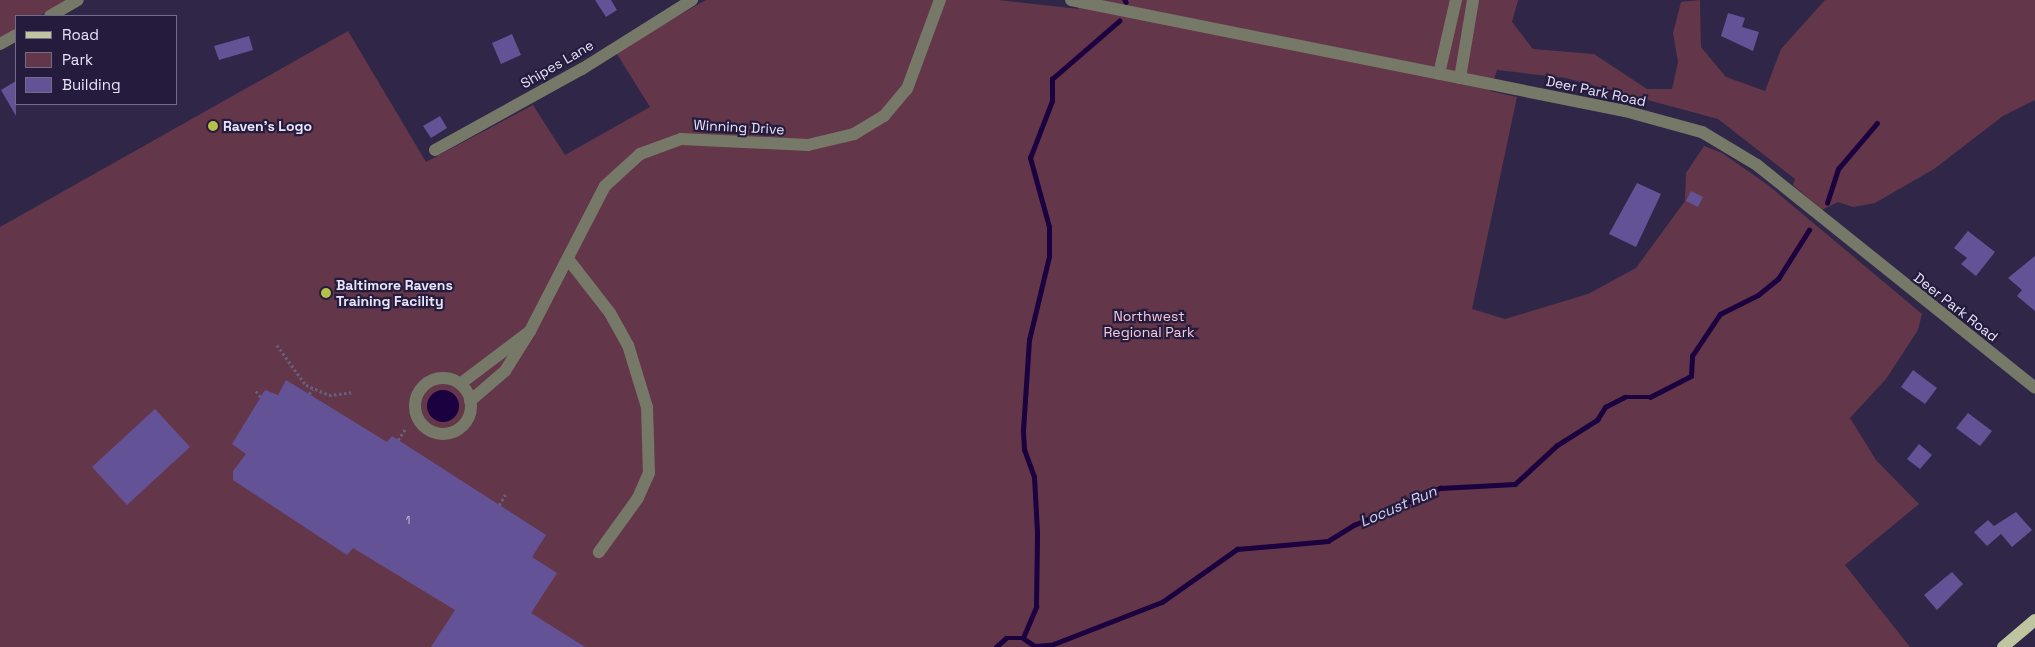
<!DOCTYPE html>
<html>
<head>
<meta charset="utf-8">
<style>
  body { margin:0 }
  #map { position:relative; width:2035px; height:647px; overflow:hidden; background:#2f2648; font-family:"Space Grotesk",sans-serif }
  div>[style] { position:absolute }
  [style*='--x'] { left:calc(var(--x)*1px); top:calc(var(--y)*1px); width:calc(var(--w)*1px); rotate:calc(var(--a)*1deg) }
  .green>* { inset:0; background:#633749 }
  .water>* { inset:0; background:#1b013f }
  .round { border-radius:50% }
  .stream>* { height:4.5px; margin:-2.25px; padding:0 2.25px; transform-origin:2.25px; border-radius:2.25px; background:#1b013f }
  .building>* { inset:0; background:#645296 }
  .path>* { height:2.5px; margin-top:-1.25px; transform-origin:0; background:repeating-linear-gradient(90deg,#675f7e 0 2.5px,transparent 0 5px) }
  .minor>* { height:12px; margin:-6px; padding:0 6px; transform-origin:6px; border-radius:6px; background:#767967 }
  .minor>.ring { margin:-6px; padding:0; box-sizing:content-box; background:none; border:12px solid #767967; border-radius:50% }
  .major>* { height:12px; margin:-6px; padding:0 6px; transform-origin:6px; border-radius:6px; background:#bfc59f }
  .dots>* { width:14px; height:14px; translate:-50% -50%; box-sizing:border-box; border:2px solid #251c3d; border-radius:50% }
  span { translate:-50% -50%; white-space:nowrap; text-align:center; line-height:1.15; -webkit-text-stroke:4.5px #251c3d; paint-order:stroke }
  .number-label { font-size:11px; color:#c7c0e1 }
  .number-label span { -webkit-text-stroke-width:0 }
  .street-label { font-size:14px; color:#e8e4fa }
  .poi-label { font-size:14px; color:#e8e4fa; font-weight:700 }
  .left { translate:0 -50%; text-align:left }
  .park-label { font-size:14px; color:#f7cada }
  .water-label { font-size:15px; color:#d8d0f7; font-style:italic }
  .legend { position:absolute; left:15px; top:15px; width:162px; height:90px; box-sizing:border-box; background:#251c3d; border:1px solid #736c89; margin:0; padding:6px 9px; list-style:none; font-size:15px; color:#e8e4fa }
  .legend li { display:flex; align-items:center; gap:10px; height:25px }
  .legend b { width:25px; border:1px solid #736c89 }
</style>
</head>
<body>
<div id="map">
  <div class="green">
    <div style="clip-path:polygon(0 0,67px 0,39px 16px,16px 16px,16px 29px,0 38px)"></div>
    <div style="clip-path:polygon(706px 0,998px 0,1079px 9px,1071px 0,1518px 0,1512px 22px,1533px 49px,1594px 54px,1647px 89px,1672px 89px,1678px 62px,1673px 33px,1681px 2px,1700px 0,1701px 47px,1726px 77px,1765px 91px,1781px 49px,1825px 0,2035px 0,2035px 100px,2003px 116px,1934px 169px,1875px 203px,1853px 207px,1838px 202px,1822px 210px,1793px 185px,1795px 179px,1718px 119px,1566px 78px,1497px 70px,1490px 91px,1517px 97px,1472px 309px,1505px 319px,1588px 294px,1636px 268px,1685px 201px,1686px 173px,1704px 146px,1722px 153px,1768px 185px,1922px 314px,1918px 330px,1886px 379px,1850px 418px,1876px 460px,1919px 504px,1845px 565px,1910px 647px,0 647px,0 227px,348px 31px,426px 162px,533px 105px,565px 155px,650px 107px,615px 51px)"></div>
  </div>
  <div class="water">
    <div class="round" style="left:427px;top:390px;width:32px;height:32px"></div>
  </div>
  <div class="stream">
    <div style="--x:1125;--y:0;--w:2;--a:63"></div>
    <div style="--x:1827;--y:203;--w:36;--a:-72"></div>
    <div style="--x:1838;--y:169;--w:60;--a:-49.7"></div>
    <div style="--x:1023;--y:638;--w:34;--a:-67"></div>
    <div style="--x:1036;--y:607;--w:75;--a:-89.2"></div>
    <div style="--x:1037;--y:532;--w:55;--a:-93.1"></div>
    <div style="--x:1034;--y:477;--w:29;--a:-110"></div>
    <div style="--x:1024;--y:450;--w:20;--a:-93"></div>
    <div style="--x:1023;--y:430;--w:90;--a:-86.2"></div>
    <div style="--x:1029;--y:340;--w:85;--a:-76.5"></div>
    <div style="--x:1049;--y:257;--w:30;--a:-90"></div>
    <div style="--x:1049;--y:227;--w:72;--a:-105.4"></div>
    <div style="--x:1030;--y:158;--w:61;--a:-68.9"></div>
    <div style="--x:1052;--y:101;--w:22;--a:-90"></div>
    <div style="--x:1052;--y:79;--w:89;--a:-40.9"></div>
    <div style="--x:996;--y:647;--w:13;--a:-42"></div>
    <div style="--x:1006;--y:638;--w:17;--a:0"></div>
    <div style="--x:1023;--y:638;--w:14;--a:34"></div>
    <div style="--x:1035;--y:646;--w:16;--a:-4"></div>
    <div style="--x:1051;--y:645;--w:119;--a:-21.2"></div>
    <div style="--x:1162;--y:602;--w:92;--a:-35.2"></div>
    <div style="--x:1237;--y:549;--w:91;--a:-5"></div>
    <div style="--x:1328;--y:541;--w:31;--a:-32"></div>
    <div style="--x:1354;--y:525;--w:94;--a:-23.3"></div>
    <div style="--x:1440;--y:488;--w:75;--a:-3.1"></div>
    <div style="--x:1515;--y:484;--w:56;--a:-42.8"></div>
    <div style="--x:1556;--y:446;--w:49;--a:-32.4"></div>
    <div style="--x:1597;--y:420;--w:15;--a:-58"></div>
    <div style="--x:1605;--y:407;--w:22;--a:-27"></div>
    <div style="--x:1625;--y:397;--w:25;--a:0"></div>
    <div style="--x:1650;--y:397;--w:46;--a:-27.1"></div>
    <div style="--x:1691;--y:376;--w:20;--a:-87"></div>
    <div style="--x:1692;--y:356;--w:50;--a:-56.3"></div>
    <div style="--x:1720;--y:314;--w:42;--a:-26.6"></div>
    <div style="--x:1758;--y:295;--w:26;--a:-39"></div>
    <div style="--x:1778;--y:279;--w:58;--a:-57.7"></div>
  </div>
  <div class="building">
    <div style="clip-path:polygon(595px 0,611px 0,617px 10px,606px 17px)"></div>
    <div style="clip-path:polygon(1728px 13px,1745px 18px,1742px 27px,1759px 32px,1753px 51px,1721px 36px)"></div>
    <div style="clip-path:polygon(512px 34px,521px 55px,501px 64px,492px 43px)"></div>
    <div style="clip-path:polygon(249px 36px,253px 50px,219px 60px,214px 46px)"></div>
    <div style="clip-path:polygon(16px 81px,16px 116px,1px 90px)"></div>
    <div style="clip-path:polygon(440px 116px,447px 128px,431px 138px,423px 126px)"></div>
    <div style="clip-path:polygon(1637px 183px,1661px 194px,1636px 247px,1609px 234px)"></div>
    <div style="clip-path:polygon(1691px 191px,1703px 197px,1698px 207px,1686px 201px)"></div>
    <div style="clip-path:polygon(1968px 231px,1995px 252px,1976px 276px,1961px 264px,1967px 258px,1954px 248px)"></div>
    <div style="clip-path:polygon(2035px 256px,2035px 311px,2017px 296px,2022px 290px,2008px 278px)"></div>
    <div style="clip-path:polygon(1913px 370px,1937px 388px,1925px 404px,1901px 387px)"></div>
    <div style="clip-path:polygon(286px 380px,387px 442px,392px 436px,546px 535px,532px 557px,557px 573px,531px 613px,585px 647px,431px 647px,455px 610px,353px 548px,347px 555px,233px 480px,233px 471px,246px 454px,232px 444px,265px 390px,278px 395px)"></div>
    <div style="clip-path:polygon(155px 409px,190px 447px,127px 505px,92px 467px)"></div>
    <div style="clip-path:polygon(1968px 413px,1992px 431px,1980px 446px,1956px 428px)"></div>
    <div style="clip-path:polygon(1919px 444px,1932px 455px,1920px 469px,1907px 459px)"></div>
    <div style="clip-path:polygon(2016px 512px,2032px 530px,2012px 547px,2001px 534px,1987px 546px,1974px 532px,1988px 520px,1994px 526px)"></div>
    <div style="clip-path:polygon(1952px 572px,1963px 584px,1937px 610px,1924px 595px)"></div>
  </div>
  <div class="path">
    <div style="--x:277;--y:345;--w:49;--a:54.1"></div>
    <div style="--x:306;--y:385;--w:25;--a:23"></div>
    <div style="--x:329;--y:395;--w:23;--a:-7"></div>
    <div style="--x:256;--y:391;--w:8;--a:50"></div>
    <div style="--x:309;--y:394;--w:6;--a:-51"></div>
    <div style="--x:398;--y:440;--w:13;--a:-58"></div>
    <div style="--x:499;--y:505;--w:12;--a:-59"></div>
  </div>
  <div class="minor">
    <div style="--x:1071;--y:0;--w:565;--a:11.33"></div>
    <div style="--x:1625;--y:111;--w:80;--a:15.3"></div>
    <div style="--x:1702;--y:132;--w:64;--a:31"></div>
    <div style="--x:1757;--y:165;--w:356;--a:38.7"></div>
    <div style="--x:50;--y:16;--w:32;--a:-30"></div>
    <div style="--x:0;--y:44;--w:18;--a:-29"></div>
    <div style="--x:1439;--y:74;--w:76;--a:-77.1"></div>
    <div style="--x:1460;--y:78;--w:79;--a:-80.5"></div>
    <div style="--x:435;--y:150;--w:168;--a:-28.9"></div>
    <div style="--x:582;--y:69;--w:130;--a:-32.1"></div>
    <div style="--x:568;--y:259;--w:68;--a:52.1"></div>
    <div style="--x:610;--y:313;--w:37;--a:61"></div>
    <div style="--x:628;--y:345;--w:65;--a:73"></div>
    <div style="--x:647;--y:407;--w:66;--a:88.3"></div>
    <div style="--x:649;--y:473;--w:27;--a:114"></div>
    <div style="--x:638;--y:498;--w:67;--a:125.8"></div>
    <div style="--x:530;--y:331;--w:163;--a:-62.7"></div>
    <div style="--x:605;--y:186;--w:47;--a:-42.4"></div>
    <div style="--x:640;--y:154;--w:44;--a:-20.1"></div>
    <div style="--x:681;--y:139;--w:127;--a:2.7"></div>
    <div style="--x:808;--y:145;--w:47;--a:-13.4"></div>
    <div style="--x:854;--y:134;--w:35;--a:-31"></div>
    <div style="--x:884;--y:116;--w:35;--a:-50"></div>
    <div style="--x:907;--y:89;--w:95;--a:-69.7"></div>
    <div class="ring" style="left:415px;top:378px;width:44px;height:44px"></div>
    <div style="--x:460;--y:384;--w:88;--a:-37.1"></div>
    <div style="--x:530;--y:331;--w:47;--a:122"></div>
    <div style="--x:505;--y:371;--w:46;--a:139.4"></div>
  </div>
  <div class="major">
    <div style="--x:2003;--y:647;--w:42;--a:-40.2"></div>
  </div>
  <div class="dots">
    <div style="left:213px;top:126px;background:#b6c148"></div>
    <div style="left:326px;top:293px;background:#b6c148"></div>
  </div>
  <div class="number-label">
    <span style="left:408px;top:520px">1</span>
  </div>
  <div class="street-label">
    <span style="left:557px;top:64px;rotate:-30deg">Shipes Lane</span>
    <span style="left:1596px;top:91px;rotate:12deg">Deer Park Road</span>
    <span style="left:739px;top:127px;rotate:3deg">Winning Drive</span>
    <span style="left:1956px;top:307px;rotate:38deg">Deer Park Road</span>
  </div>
  <div class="poi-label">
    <span class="left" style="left:223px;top:126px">Raven's Logo</span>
    <span class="left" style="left:336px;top:293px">Baltimore Ravens<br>Training Facility</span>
  </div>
  <div class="park-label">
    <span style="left:1149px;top:324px">Northwest<br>Regional Park</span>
  </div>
  <div class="water-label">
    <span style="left:1398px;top:506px;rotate:-23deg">Locust Run</span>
  </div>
  <ul class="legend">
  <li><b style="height:6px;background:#bfc59f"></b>Road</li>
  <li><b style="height:14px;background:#633749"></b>Park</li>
  <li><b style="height:14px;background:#645296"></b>Building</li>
  </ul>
</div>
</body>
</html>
